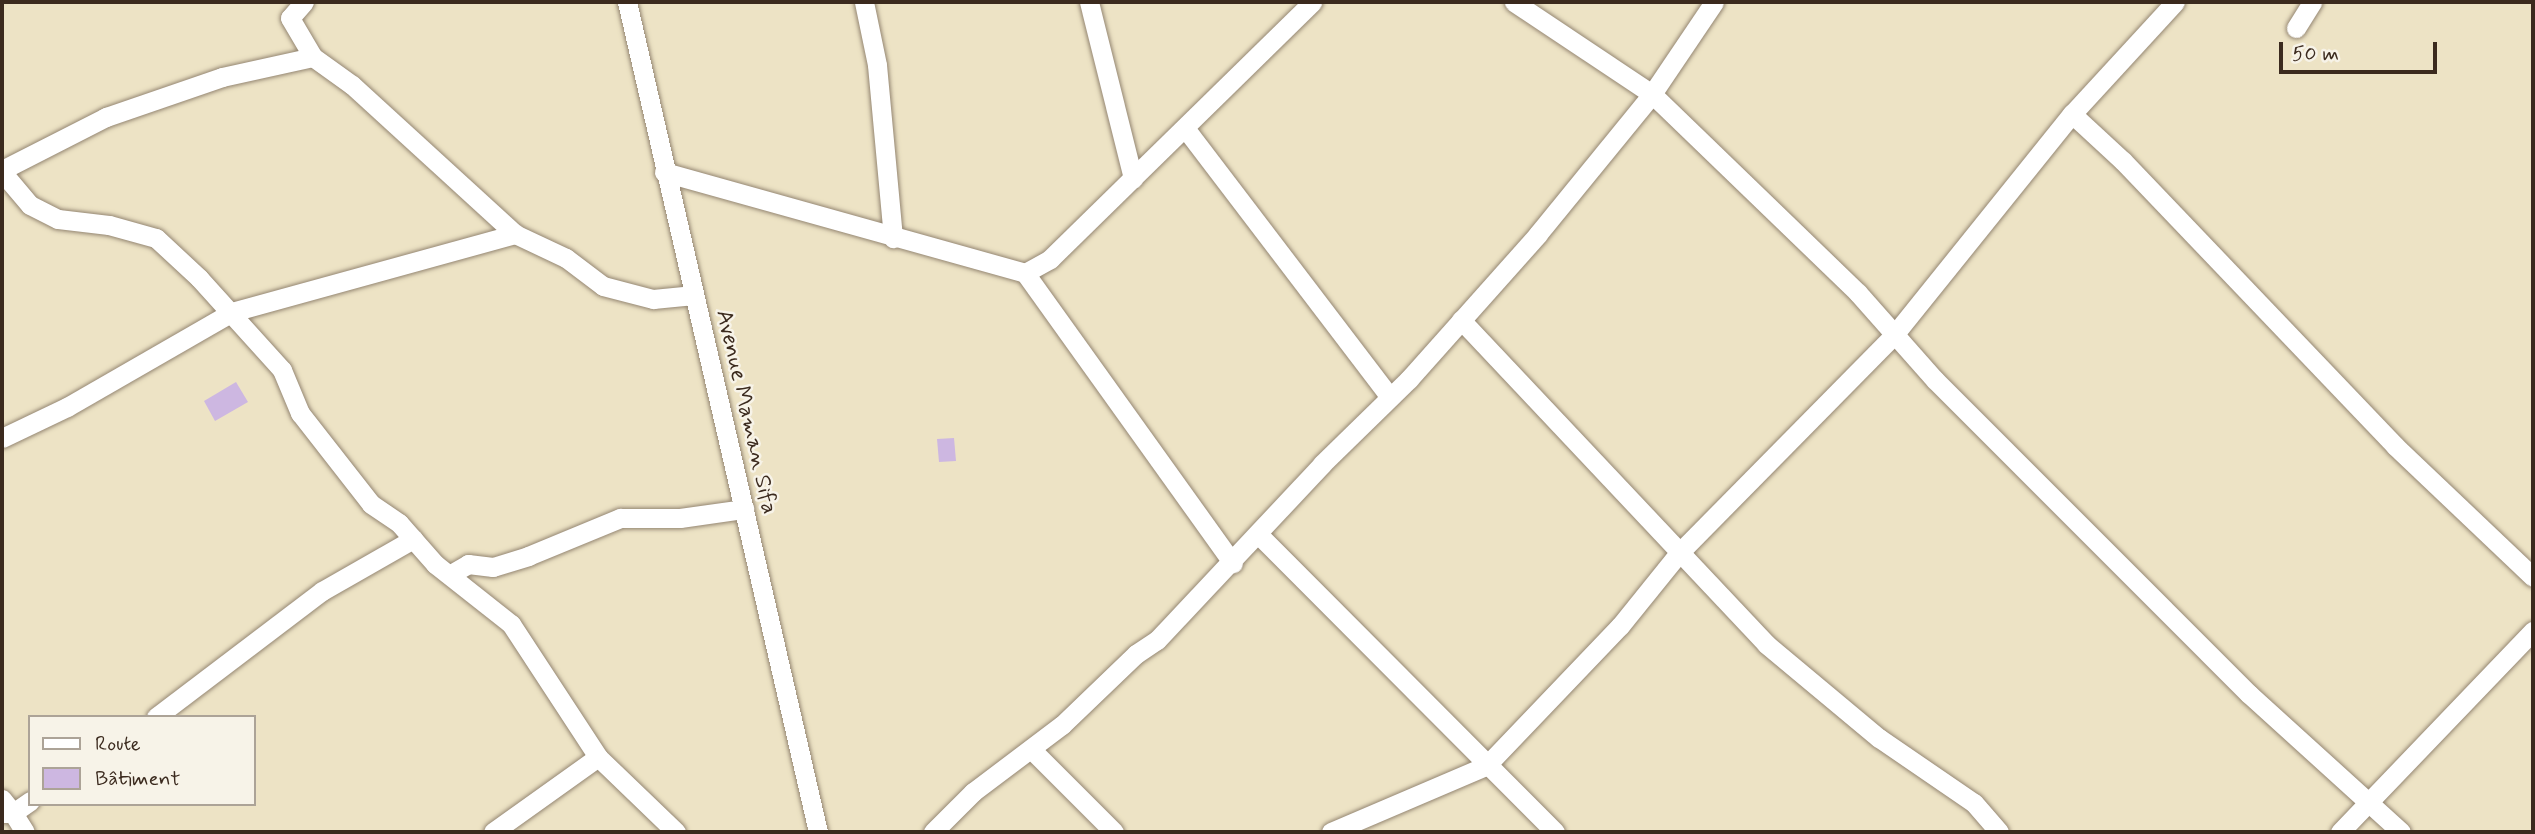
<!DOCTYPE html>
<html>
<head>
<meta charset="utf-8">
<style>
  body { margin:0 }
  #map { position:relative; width:2535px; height:834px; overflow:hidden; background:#ede3c5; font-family:Mynerve,sans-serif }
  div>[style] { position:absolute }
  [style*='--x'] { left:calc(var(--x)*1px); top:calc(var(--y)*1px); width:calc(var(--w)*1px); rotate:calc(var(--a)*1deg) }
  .building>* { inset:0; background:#cdb7e1 }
  .roads { filter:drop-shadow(0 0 2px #948672) drop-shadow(0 0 2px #948672) }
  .minor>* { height:19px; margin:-9.5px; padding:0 9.5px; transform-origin:9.5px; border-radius:9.5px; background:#fff }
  span { translate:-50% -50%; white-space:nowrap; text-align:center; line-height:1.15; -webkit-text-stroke:5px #f7f3e8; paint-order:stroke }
  .street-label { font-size:23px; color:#3b2a1e }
  .frame { position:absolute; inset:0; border:4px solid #3b2a1e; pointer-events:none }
  .legend { position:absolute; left:28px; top:715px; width:228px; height:91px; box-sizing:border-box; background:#f7f3e8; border:2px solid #aca397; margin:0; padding:9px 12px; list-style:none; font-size:21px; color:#3b2a1e }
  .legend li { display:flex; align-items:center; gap:14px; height:35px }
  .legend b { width:35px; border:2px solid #aca397 }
  .scale { position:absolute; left:2279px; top:42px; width:158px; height:32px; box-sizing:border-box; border:4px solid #3b2a1e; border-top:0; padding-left:9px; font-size:21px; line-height:24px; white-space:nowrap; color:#3b2a1e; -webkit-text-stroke:5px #f7f3e8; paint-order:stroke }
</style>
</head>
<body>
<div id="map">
  <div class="building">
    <div style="clip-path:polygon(236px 382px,248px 402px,215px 421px,204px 401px)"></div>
    <div style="clip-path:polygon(954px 438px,956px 461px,939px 462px,937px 439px)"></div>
  </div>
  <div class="roads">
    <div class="minor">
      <div style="--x:304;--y:2;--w:21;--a:131"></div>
      <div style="--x:290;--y:18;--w:45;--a:59.5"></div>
      <div style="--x:627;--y:2;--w:852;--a:77.04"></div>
      <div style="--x:864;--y:2;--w:64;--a:78.3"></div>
      <div style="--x:877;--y:65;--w:174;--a:84.7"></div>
      <div style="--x:1089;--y:2;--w:182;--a:76"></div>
      <div style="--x:1514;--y:2;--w:166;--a:33.7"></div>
      <div style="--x:1652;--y:94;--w:286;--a:44"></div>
      <div style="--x:1858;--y:293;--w:116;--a:48.5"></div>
      <div style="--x:1935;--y:380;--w:444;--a:45"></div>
      <div style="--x:2249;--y:694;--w:205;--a:42.2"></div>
      <div style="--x:2296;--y:28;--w:31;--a:-58"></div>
      <div style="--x:2072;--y:114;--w:69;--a:42.7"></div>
      <div style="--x:2123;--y:161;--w:394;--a:46.3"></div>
      <div style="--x:2395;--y:446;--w:190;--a:43.5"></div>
      <div style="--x:1185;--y:128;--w:338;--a:52.7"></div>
      <div style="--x:2;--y:170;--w:117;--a:-27"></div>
      <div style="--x:106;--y:117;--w:123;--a:-19"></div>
      <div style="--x:222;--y:77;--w:93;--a:-12.4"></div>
      <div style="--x:313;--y:57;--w:48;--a:35.7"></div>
      <div style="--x:352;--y:85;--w:221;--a:42.4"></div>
      <div style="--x:515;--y:234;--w:56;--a:25.2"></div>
      <div style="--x:566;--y:258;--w:46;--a:37.1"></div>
      <div style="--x:603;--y:286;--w:52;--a:14.6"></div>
      <div style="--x:653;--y:299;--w:41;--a:-5.6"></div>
      <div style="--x:2;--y:172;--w:43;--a:49.7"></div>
      <div style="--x:30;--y:205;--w:31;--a:27"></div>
      <div style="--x:58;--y:219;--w:51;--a:6.7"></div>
      <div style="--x:109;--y:225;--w:49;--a:15.5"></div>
      <div style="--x:156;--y:238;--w:59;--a:42.9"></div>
      <div style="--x:199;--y:278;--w:124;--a:47.9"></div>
      <div style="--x:282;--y:370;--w:47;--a:67.3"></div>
      <div style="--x:300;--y:413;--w:115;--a:52"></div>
      <div style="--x:371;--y:504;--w:34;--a:34"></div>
      <div style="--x:399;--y:523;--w:55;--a:48.7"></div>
      <div style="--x:435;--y:564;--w:97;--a:38.3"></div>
      <div style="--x:511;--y:624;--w:159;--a:56.8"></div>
      <div style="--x:598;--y:757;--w:108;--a:43.9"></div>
      <div style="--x:664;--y:172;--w:375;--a:15.6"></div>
      <div style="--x:1025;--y:273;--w:29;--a:-29"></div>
      <div style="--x:1050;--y:259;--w:367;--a:-44.4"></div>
      <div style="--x:1025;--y:273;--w:357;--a:54.4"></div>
      <div style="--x:1461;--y:320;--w:445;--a:46.7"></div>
      <div style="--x:1766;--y:644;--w:147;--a:39.8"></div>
      <div style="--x:1879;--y:738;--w:115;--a:34.4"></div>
      <div style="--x:1974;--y:803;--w:38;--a:49"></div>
      <div style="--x:2;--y:438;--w:72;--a:-25.5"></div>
      <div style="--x:67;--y:407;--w:190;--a:-29.9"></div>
      <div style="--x:232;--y:312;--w:294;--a:-15.4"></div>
      <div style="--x:1259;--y:535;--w:419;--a:45.1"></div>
      <div style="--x:451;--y:574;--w:20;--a:-30"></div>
      <div style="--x:468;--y:564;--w:25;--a:7"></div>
      <div style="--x:493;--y:567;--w:37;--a:-17"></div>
      <div style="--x:528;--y:556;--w:100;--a:-22.4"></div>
      <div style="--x:620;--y:518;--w:60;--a:0"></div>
      <div style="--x:680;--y:518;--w:65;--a:-8"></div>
      <div style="--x:156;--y:717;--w:208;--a:-37.2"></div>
      <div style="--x:322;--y:591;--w:105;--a:-29.7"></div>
      <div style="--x:1031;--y:749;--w:117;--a:45"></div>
      <div style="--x:2;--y:799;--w:18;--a:52"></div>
      <div style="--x:13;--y:813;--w:21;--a:-35"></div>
      <div style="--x:2;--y:813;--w:11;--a:0"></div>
      <div style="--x:13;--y:813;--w:22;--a:58"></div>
      <div style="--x:493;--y:832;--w:129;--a:-35.5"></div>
      <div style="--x:933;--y:832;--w:57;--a:-45"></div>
      <div style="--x:973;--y:792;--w:111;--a:-37"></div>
      <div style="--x:1062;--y:725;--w:103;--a:-43.8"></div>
      <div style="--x:1136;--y:654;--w:25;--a:-34"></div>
      <div style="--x:1157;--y:640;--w:241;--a:-46.8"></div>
      <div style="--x:1322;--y:464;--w:122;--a:-44.3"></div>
      <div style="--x:1409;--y:379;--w:194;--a:-48.3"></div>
      <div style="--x:1538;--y:234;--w:181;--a:-50.8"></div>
      <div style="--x:1652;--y:94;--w:111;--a:-56"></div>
      <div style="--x:1331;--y:832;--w:168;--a:-23.1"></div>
      <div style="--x:1486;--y:766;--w:194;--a:-46.3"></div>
      <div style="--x:1620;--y:626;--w:92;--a:-51.1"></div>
      <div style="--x:1678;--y:554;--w:308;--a:-45.4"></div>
      <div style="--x:1894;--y:335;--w:284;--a:-51.2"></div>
      <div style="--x:2072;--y:114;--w:152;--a:-47.4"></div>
      <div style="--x:2340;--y:832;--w:279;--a:-46.2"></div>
    </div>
  </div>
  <div class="street-label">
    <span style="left:746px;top:412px;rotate:77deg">Avenue Maman Sifa</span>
  </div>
  <div class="frame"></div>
  <ul class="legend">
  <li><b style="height:9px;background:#fff"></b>Route</li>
  <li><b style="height:19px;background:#cdb7e1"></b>Bâtiment</li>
  </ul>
  <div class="scale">50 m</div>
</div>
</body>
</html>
